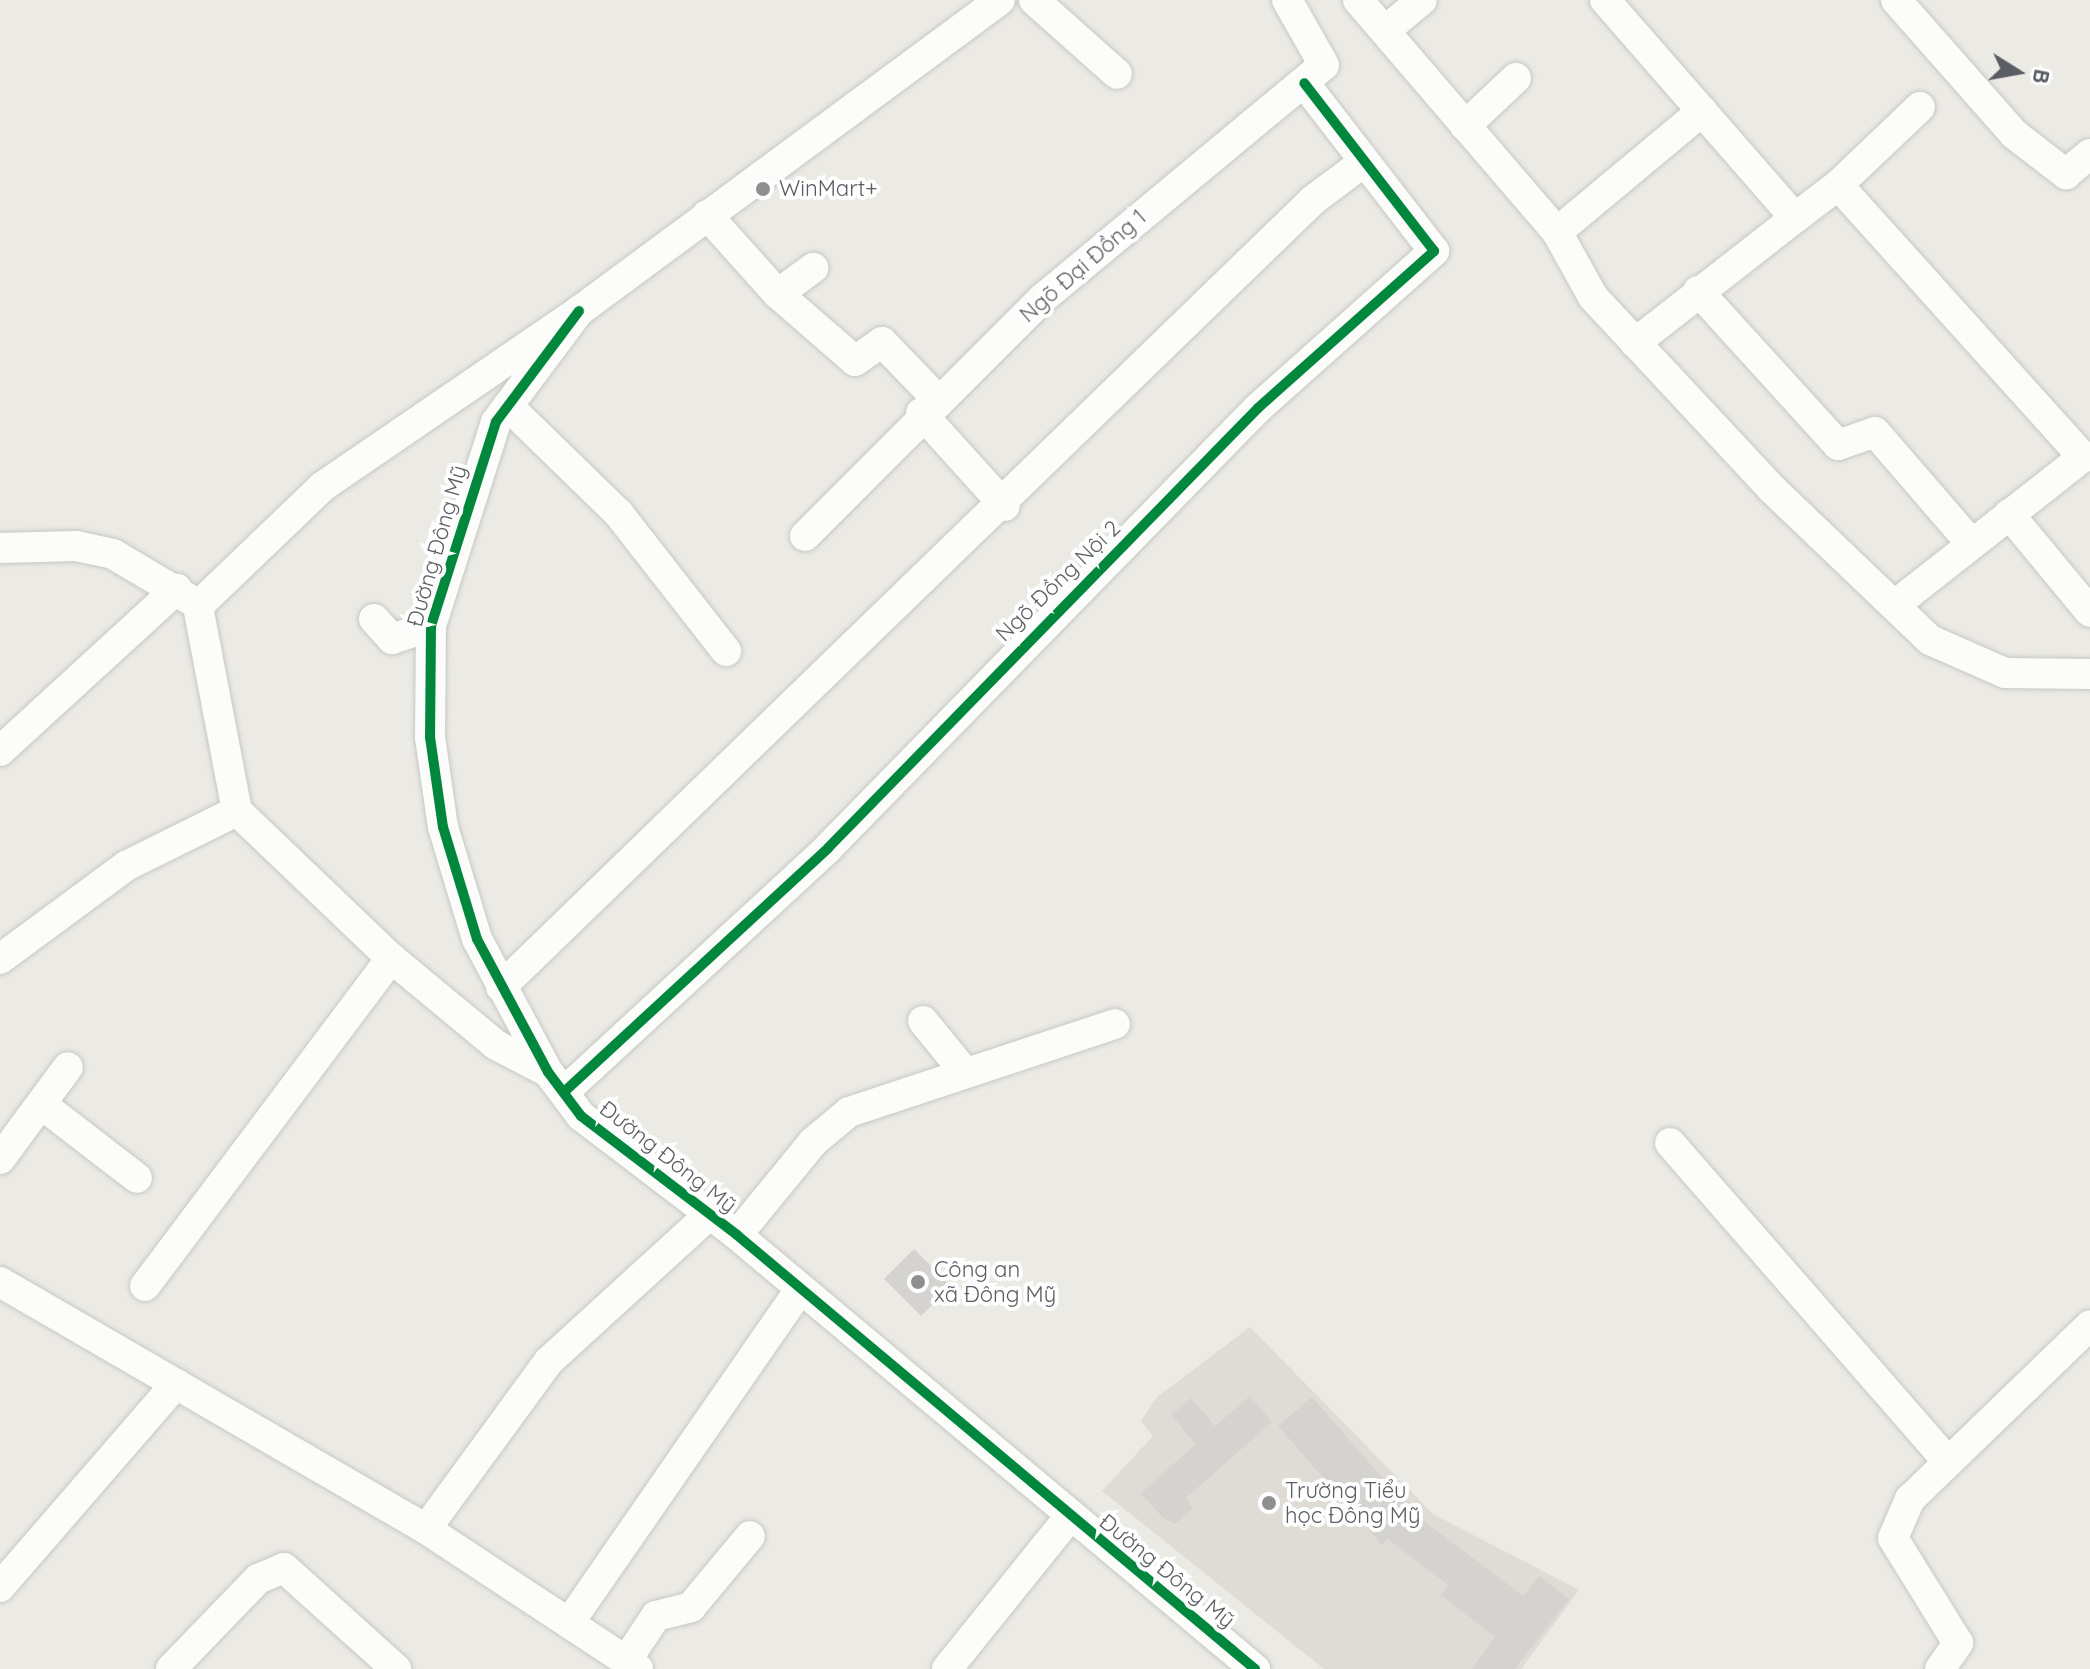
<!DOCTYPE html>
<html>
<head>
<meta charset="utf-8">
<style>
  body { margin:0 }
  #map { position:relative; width:2090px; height:1669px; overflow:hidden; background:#ebeae4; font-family:Quicksand,sans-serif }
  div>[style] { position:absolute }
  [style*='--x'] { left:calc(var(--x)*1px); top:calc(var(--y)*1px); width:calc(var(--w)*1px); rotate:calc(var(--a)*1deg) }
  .education>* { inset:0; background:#dedcd4 }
  .building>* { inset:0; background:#d4d3cf }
  .roads { filter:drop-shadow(0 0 2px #c7c7c6) drop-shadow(0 0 2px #c7c7c6) }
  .minor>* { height:30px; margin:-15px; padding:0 15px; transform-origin:15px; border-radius:15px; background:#fcfcfb }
  .cycleway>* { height:10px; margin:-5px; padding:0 5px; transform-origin:5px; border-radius:5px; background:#00873e }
  .dots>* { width:22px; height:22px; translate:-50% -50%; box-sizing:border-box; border:4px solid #fff; border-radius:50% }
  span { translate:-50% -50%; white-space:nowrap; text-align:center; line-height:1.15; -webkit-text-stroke:8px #fff; paint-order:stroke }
  .poi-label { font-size:22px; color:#5a5e64 }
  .left { translate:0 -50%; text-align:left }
  .street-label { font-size:22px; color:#5a5e64 }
  .north { position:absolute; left:1978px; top:32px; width:80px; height:80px; -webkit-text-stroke:6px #fff; paint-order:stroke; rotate:101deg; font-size:22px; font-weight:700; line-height:32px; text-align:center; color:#5a5e64 }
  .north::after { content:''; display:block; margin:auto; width:28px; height:36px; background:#5a5e64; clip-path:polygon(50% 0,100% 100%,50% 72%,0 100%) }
</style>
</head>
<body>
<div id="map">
  <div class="education">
    <div style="clip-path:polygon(1250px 1327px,1433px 1514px,1579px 1590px,1521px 1669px,1324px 1669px,1102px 1491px,1153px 1436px,1141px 1421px,1157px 1397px)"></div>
  </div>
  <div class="building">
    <div style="clip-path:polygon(914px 1249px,951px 1286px,921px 1316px,884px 1279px)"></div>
    <div style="clip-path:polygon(1250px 1396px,1272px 1422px,1186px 1498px,1193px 1508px,1175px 1524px,1163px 1518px,1141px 1493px,1196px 1444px,1171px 1415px,1191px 1398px,1215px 1426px)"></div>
    <div style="clip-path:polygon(1312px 1397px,1413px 1513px,1523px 1596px,1539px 1576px,1569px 1599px,1515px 1669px,1471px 1669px,1495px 1637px,1441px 1595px,1448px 1585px,1388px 1539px,1382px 1545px,1278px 1426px)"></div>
  </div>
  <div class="roads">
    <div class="minor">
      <div style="--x:1034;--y:0;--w:111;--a:41.7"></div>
      <div style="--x:1358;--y:0;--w:306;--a:49.4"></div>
      <div style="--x:1557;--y:232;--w:74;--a:61"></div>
      <div style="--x:1593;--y:297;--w:261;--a:47"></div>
      <div style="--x:1771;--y:488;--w:220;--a:43.7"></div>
      <div style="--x:1930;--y:640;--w:82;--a:23.7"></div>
      <div style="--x:2005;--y:673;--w:85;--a:0.7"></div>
      <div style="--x:1605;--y:0;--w:289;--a:48.9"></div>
      <div style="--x:1795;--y:218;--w:54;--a:-37.5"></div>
      <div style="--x:1838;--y:185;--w:366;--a:48"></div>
      <div style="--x:2083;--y:457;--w:239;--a:141.8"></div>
      <div style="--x:1896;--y:0;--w:179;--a:48.6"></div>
      <div style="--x:2014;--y:134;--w:66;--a:37.6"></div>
      <div style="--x:2066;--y:174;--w:31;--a:-40"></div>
      <div style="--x:1387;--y:29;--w:45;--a:-39.6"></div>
      <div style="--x:1465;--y:126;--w:70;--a:-43.3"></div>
      <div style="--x:1838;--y:185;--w:113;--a:-43.6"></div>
      <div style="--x:707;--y:215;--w:106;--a:48.1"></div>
      <div style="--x:778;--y:294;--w:44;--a:-36.6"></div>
      <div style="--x:1557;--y:232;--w:189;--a:-39.8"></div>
      <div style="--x:1698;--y:291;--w:208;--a:47.7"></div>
      <div style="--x:1838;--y:445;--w:39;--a:-19"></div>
      <div style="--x:1875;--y:432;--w:145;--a:49.2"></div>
      <div style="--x:778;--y:294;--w:102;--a:41"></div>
      <div style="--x:855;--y:361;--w:33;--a:-35"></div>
      <div style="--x:882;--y:342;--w:78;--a:46"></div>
      <div style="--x:579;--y:311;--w:139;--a:126.8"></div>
      <div style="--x:496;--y:422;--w:214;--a:107.7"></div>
      <div style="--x:431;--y:626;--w:111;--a:90.5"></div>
      <div style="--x:430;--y:737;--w:91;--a:81.8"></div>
      <div style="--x:443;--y:827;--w:117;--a:73.1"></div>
      <div style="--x:477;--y:939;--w:151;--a:61.9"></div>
      <div style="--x:548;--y:1072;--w:55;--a:53.1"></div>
      <div style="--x:581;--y:1116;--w:196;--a:37.3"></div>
      <div style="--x:737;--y:1235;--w:676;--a:39.96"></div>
      <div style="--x:1635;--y:343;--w:203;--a:-38"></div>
      <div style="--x:508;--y:406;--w:155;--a:44.2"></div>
      <div style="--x:619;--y:514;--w:174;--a:52"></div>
      <div style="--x:921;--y:413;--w:125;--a:47.9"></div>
      <div style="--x:2009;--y:514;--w:127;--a:50.4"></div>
      <div style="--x:805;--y:536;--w:335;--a:-45"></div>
      <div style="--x:1042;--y:299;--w:366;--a:-39.7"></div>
      <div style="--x:1324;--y:65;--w:75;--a:-119.6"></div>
      <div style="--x:0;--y:548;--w:76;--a:-1.5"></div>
      <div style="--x:76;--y:546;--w:38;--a:12"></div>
      <div style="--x:113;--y:554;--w:92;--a:30.7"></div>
      <div style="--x:374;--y:619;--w:27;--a:48"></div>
      <div style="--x:392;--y:639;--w:41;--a:-18.4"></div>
      <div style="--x:0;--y:751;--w:240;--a:-42.5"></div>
      <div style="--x:237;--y:811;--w:213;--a:43.7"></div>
      <div style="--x:391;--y:958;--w:136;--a:39.6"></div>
      <div style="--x:496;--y:1045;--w:59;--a:27.4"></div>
      <div style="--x:0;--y:959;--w:157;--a:-36.4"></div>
      <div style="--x:126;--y:866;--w:124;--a:-26.4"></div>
      <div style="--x:237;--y:811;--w:209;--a:-100.8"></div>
      <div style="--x:198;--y:606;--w:172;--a:-43.8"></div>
      <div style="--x:322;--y:487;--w:311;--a:-34.4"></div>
      <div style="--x:579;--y:311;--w:523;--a:-36.45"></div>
      <div style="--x:501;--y:987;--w:1131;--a:-44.1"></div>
      <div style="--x:1313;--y:200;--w:64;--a:-36.7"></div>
      <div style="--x:923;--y:1021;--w:63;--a:50.8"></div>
      <div style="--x:564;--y:1092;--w:359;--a:-42.7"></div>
      <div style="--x:828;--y:848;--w:615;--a:-45.66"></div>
      <div style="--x:1258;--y:408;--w:236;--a:-41.7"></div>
      <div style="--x:1434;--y:251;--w:212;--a:-127.7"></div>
      <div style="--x:41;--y:1104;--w:121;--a:37.6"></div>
      <div style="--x:1670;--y:1143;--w:421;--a:48.9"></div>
      <div style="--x:0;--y:1159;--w:114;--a:-53.5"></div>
      <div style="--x:737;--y:1235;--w:120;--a:-50.7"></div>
      <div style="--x:813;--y:1142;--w:47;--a:-39.8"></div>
      <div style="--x:849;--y:1112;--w:280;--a:-18.3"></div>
      <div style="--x:0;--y:1282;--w:492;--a:30.1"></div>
      <div style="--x:426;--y:1529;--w:254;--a:33.4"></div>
      <div style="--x:145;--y:1286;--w:410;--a:-53.1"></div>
      <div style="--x:426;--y:1529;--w:208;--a:-53.8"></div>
      <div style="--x:549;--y:1361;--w:218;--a:-42.4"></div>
      <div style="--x:0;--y:1587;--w:269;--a:-49.1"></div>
      <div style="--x:569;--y:1623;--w:406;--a:-55.3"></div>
      <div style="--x:626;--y:1661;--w:54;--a:-56.3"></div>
      <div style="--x:656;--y:1616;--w:36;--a:-14"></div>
      <div style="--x:691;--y:1607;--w:92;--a:-50.3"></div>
      <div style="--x:171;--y:1669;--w:125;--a:-46"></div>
      <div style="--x:258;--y:1579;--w:28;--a:-23"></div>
      <div style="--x:284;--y:1568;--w:151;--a:42"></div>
      <div style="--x:947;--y:1669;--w:195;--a:-51.2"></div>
      <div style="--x:1940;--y:1669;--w:32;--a:-55"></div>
      <div style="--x:1958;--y:1643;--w:123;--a:-121.8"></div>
      <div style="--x:1893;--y:1538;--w:43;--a:-66.4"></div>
      <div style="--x:1910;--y:1499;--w:250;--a:-44"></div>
    </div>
  </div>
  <div class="cycleway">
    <div style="--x:579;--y:311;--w:139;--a:126.8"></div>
    <div style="--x:496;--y:422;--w:214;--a:107.7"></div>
    <div style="--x:431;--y:626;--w:111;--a:90.5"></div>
    <div style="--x:430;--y:737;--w:91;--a:81.8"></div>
    <div style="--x:443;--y:827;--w:117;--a:73.1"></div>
    <div style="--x:477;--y:939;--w:151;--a:61.9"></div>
    <div style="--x:548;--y:1072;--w:55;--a:53.1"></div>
    <div style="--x:581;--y:1116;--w:196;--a:37.3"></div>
    <div style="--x:737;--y:1235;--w:676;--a:39.96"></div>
    <div style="--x:564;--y:1092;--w:359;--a:-42.7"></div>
    <div style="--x:828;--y:848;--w:615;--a:-45.66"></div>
    <div style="--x:1258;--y:408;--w:236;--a:-41.7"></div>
    <div style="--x:1434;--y:251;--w:212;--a:-127.7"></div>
  </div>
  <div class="dots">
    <div style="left:763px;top:189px;background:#8d8f91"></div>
    <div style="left:918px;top:1282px;background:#8d8f91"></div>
    <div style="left:1269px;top:1503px;background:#8d8f91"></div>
  </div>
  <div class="poi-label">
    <span class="left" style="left:779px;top:189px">WinMart+</span>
    <span class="left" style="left:934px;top:1282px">Công an<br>xã Đông Mỹ</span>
    <span class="left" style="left:1285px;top:1503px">Trường Tiểu<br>học Đông Mỹ</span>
  </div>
  <div class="street-label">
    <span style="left:1083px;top:266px;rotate:-41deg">Ngõ Đại Đồng 1</span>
    <span style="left:437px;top:546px;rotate:-74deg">Đường Đông Mỹ</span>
    <span style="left:1058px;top:581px;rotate:-44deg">Ngõ Đồng Nội 2</span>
    <span style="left:668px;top:1157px;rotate:38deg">Đường Đông Mỹ</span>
    <span style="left:1167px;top:1571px;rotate:39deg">Đường Đông Mỹ</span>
  </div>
  <div class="north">B</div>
</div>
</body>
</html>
